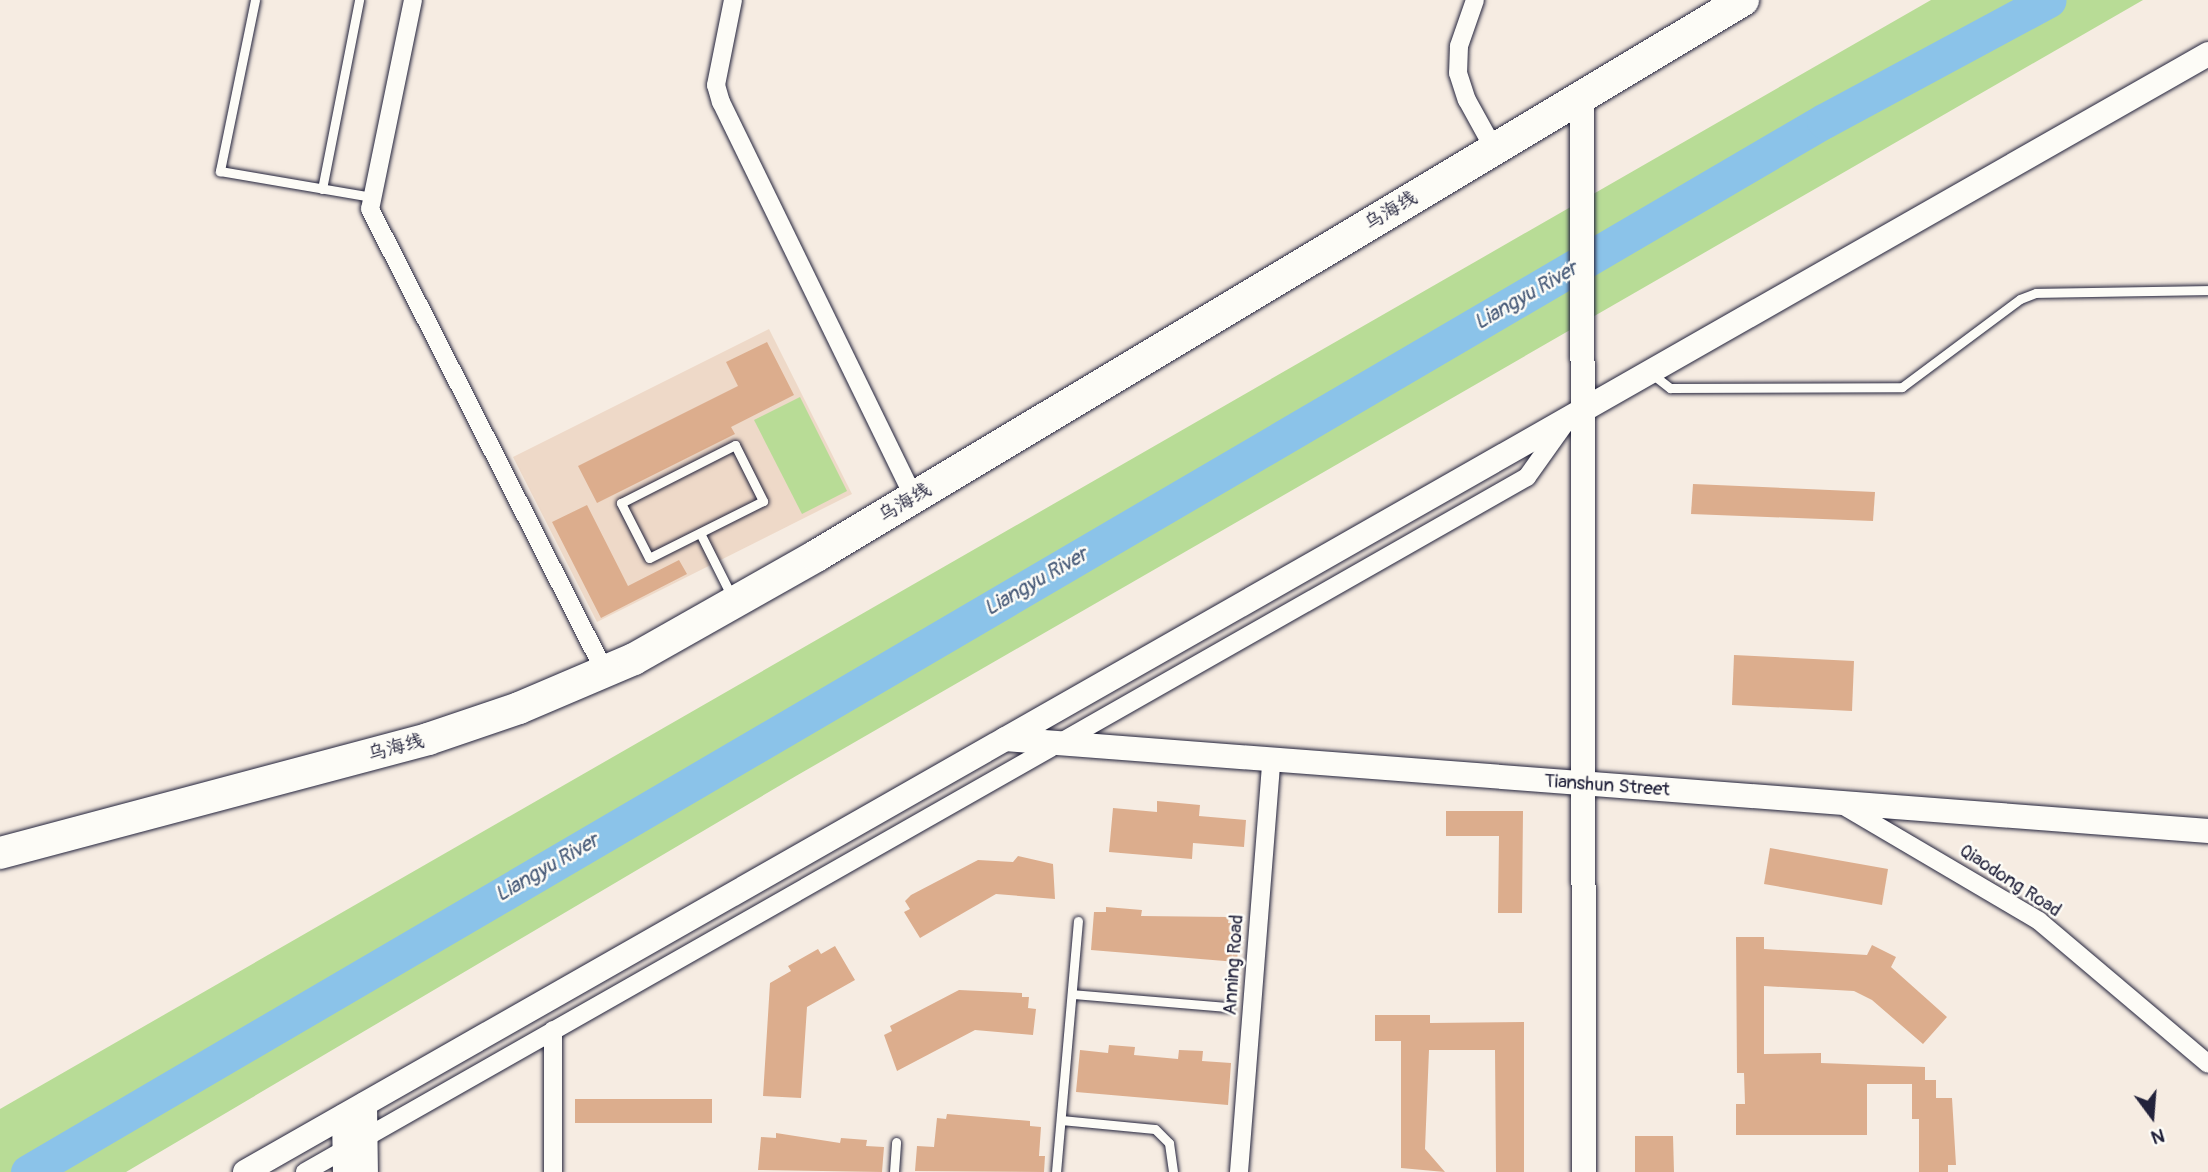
<!DOCTYPE html>
<html>
<head>
<meta charset="utf-8">
<style>
  body { margin:0 }
  #map { position:relative; width:2208px; height:1172px; overflow:hidden; background:#f6ece2; font-family:Pangolin,"LXGW WenKai TC",sans-serif }
  div>[style] { position:absolute }
  [style*='--x'] { left:calc(var(--x)*1px); top:calc(var(--y)*1px); width:calc(var(--w)*1px); rotate:calc(var(--a)*1deg) }
  .built>* { inset:0; background:#eed9c8 }
  .green>* { inset:0; background:#b8dc96 }
  .river>* { height:35px; margin:-17.5px; padding:0 17.5px; transform-origin:17.5px; border-radius:17.5px; background:#8bc3e9 }
  .building>* { inset:0; background:#dcad8d }
  .roads { filter:drop-shadow(0 0 2px #22223b) drop-shadow(0 0 2px #22223b) }
  .lane>* { height:9px; margin:-4.5px; padding:0 4.5px; transform-origin:4.5px; border-radius:4.5px; background:#fdfcf7 }
  .street>* { height:18px; margin:-9px; padding:0 9px; transform-origin:9px; border-radius:9px; background:#fdfcf7 }
  .secondary>* { height:24px; margin:-12px; padding:0 12px; transform-origin:12px; border-radius:12px; background:#fdfcf7 }
  .highway>* { height:32px; margin:-16px; padding:0 16px; transform-origin:16px; border-radius:16px; background:#fdfcf7 }
  span { translate:-50% -50%; white-space:nowrap; text-align:center; line-height:1.15; -webkit-text-stroke:5px #fdfcf7; paint-order:stroke }
  .street-label { font-size:19px; color:#22223b }
  .water-label { font-size:21px; color:#475a78; font-style:italic }
  .north { position:absolute; left:2117px; top:1081px; width:70px; height:70px; -webkit-text-stroke:5px #fdfcf7; paint-order:stroke; rotate:164deg; font-size:19px; font-weight:700; line-height:28px; text-align:center; color:#22223b }
  .north::after { content:''; display:block; margin:auto; width:24px; height:32px; background:#22223b; clip-path:polygon(50% 0,100% 100%,50% 72%,0 100%) }
</style>
</head>
<body>
<div id="map">
  <div class="built">
    <div style="clip-path:polygon(769px 329px,852px 494px,597px 622px,513px 457px)"></div>
  </div>
  <div class="green">
    <div style="clip-path:polygon(1931px 0,2143px 0,796px 776px,126px 1172px,0 1172px,0 1109px)"></div>
    <div style="clip-path:polygon(800px 397px,847px 491px,802px 514px,754px 420px)"></div>
  </div>
  <div class="river">
    <div style="--x:28;--y:1172;--w:2081;--a:-30.34"></div>
    <div style="--x:1824;--y:121;--w:255;--a:-28.3"></div>
  </div>
  <div class="building">
    <div style="clip-path:polygon(767px 342px,794px 395px,731px 427px,735px 434px,597px 503px,578px 466px,738px 386px,726px 362px)"></div>
    <div style="clip-path:polygon(1693px 484px,1875px 492px,1873px 521px,1691px 514px)"></div>
    <div style="clip-path:polygon(587px 505px,628px 586px,679px 560px,687px 574px,601px 618px,552px 522px)"></div>
    <div style="clip-path:polygon(1734px 655px,1854px 661px,1852px 711px,1732px 705px)"></div>
    <div style="clip-path:polygon(1157px 801px,1200px 805px,1199px 816px,1246px 820px,1244px 847px,1193px 843px,1192px 859px,1109px 852px,1113px 808px,1157px 812px)"></div>
    <div style="clip-path:polygon(1446px 811px,1523px 811px,1522px 913px,1498px 913px,1499px 836px,1446px 836px)"></div>
    <div style="clip-path:polygon(1770px 848px,1888px 869px,1882px 905px,1764px 884px)"></div>
    <div style="clip-path:polygon(1018px 856px,1053px 864px,1055px 899px,996px 894px,920px 938px,904px 912px,910px 909px,905px 901px,911px 895px,978px 860px,1013px 862px)"></div>
    <div style="clip-path:polygon(1106px 907px,1142px 910px,1141px 916px,1229px 917px,1228px 923px,1240px 924px,1237px 962px,1091px 950px,1094px 912px,1106px 912px)"></div>
    <div style="clip-path:polygon(1736px 937px,1764px 937px,1764px 949px,1867px 955px,1872px 945px,1896px 957px,1891px 967px,1947px 1017px,1923px 1044px,1872px 1000px,1854px 991px,1764px 986px,1764px 1054px,1821px 1053px,1821px 1063px,1925px 1067px,1925px 1080px,1936px 1080px,1936px 1098px,1952px 1098px,1956px 1165px,1948px 1165px,1948px 1172px,1919px 1172px,1919px 1119px,1912px 1119px,1912px 1084px,1867px 1084px,1867px 1135px,1736px 1135px,1736px 1104px,1745px 1104px,1744px 1073px,1737px 1073px)"></div>
    <div style="clip-path:polygon(835px 946px,855px 980px,807px 1007px,801px 1098px,763px 1096px,770px 983px,791px 971px,788px 966px,818px 949px,821px 954px)"></div>
    <div style="clip-path:polygon(959px 990px,1022px 993px,1022px 997px,1029px 997px,1028px 1008px,1036px 1009px,1033px 1035px,975px 1030px,897px 1071px,884px 1035px,892px 1031px,890px 1026px)"></div>
    <div style="clip-path:polygon(1375px 1015px,1430px 1015px,1430px 1023px,1524px 1022px,1524px 1172px,1496px 1172px,1495px 1050px,1429px 1050px,1425px 1149px,1445px 1172px,1401px 1168px,1401px 1041px,1375px 1041px)"></div>
    <div style="clip-path:polygon(1109px 1045px,1135px 1047px,1134px 1055px,1178px 1059px,1179px 1050px,1203px 1051px,1202px 1061px,1231px 1063px,1228px 1105px,1076px 1092px,1080px 1050px,1108px 1053px)"></div>
    <div style="clip-path:polygon(575px 1099px,712px 1099px,712px 1123px,575px 1123px)"></div>
    <div style="clip-path:polygon(947px 1114px,1030px 1121px,1030px 1126px,1041px 1127px,1039px 1156px,1045px 1156px,1044px 1172px,915px 1171px,917px 1146px,934px 1147px,937px 1118px,946px 1119px)"></div>
    <div style="clip-path:polygon(776px 1133px,840px 1143px,841px 1138px,867px 1140px,866px 1146px,884px 1147px,882px 1172px,758px 1170px,761px 1137px,776px 1138px)"></div>
    <div style="clip-path:polygon(1635px 1136px,1673px 1136px,1674px 1172px,1635px 1172px)"></div>
  </div>
  <div class="roads">
    <div class="lane">
      <div style="--x:255;--y:0;--w:175;--a:101.6"></div>
      <div style="--x:220;--y:171;--w:154;--a:9.7"></div>
      <div style="--x:322;--y:189;--w:193;--a:-78.9"></div>
      <div style="--x:1652;--y:374;--w:23;--a:38"></div>
      <div style="--x:1670;--y:388;--w:232;--a:-0.2"></div>
      <div style="--x:1902;--y:387;--w:147;--a:-36.7"></div>
      <div style="--x:2020;--y:299;--w:17;--a:-21"></div>
      <div style="--x:2036;--y:293;--w:172;--a:-1"></div>
      <div style="--x:735;--y:445;--w:63;--a:63.4"></div>
      <div style="--x:763;--y:501;--w:127;--a:153.4"></div>
      <div style="--x:649;--y:558;--w:62;--a:-117"></div>
      <div style="--x:621;--y:503;--w:128;--a:-27"></div>
      <div style="--x:700;--y:533;--w:72;--a:63.4"></div>
      <div style="--x:1072;--y:994;--w:157;--a:4.8"></div>
      <div style="--x:1061;--y:1120;--w:94;--a:5.5"></div>
      <div style="--x:1155;--y:1129;--w:20;--a:45"></div>
      <div style="--x:1169;--y:1143;--w:29;--a:82"></div>
      <div style="--x:894;--y:1172;--w:30;--a:-86"></div>
      <div style="--x:1056;--y:1172;--w:252;--a:-85"></div>
    </div>
    <div class="street">
      <div style="--x:413;--y:0;--w:213;--a:101.6"></div>
      <div style="--x:370;--y:209;--w:519;--a:63.09"></div>
      <div style="--x:733;--y:0;--w:87;--a:101.3"></div>
      <div style="--x:716;--y:85;--w:18;--a:74"></div>
      <div style="--x:721;--y:102;--w:440;--a:64"></div>
      <div style="--x:1475;--y:0;--w:49;--a:109.2"></div>
      <div style="--x:1459;--y:46;--w:27;--a:92"></div>
      <div style="--x:1458;--y:73;--w:28;--a:72"></div>
      <div style="--x:1467;--y:100;--w:56;--a:61.1"></div>
      <div style="--x:1844;--y:806;--w:226;--a:30.5"></div>
      <div style="--x:2039;--y:921;--w:221;--a:40.2"></div>
      <div style="--x:553;--y:1030;--w:142;--a:90"></div>
      <div style="--x:305;--y:1172;--w:1406;--a:-29.63"></div>
      <div style="--x:1527;--y:477;--w:64;--a:-54.6"></div>
      <div style="--x:1239;--y:1172;--w:412;--a:-85.5"></div>
    </div>
    <div class="secondary">
      <div style="--x:1582;--y:96;--w:1076;--a:89.89"></div>
      <div style="--x:1005;--y:739;--w:1207;--a:4.37"></div>
      <div style="--x:365;--y:1104;--w:68;--a:89.2"></div>
      <div style="--x:344;--y:1116;--w:56;--a:89"></div>
      <div style="--x:245;--y:1172;--w:2259;--a:-29.66"></div>
    </div>
    <div class="highway">
      <div style="--x:0;--y:853;--w:443;--a:-14.9"></div>
      <div style="--x:428;--y:739;--w:96;--a:-18.8"></div>
      <div style="--x:519;--y:708;--w:125;--a:-23.1"></div>
      <div style="--x:634;--y:659;--w:209;--a:-29.5"></div>
      <div style="--x:816;--y:556;--w:1081;--a:-30.95"></div>
    </div>
  </div>
  <div class="street-label">
    <span style="left:1391px;top:211px;rotate:-31deg">乌海线</span>
    <span style="left:905px;top:503px;rotate:-31deg">乌海线</span>
    <span style="left:396px;top:748px;rotate:-15deg">乌海线</span>
    <span style="left:1607px;top:786px;rotate:4deg">Tianshun Street</span>
    <span style="left:2010px;top:881px;rotate:33deg">Qiaodong Road</span>
    <span style="left:1234px;top:965px;rotate:-86deg">Anning Road</span>
  </div>
  <div class="water-label">
    <span style="left:1526px;top:296px;rotate:-30deg">Liangyu River</span>
    <span style="left:1036px;top:582px;rotate:-30deg">Liangyu River</span>
    <span style="left:547px;top:868px;rotate:-30deg">Liangyu River</span>
  </div>
  <div class="north">N</div>
</div>
</body>
</html>
